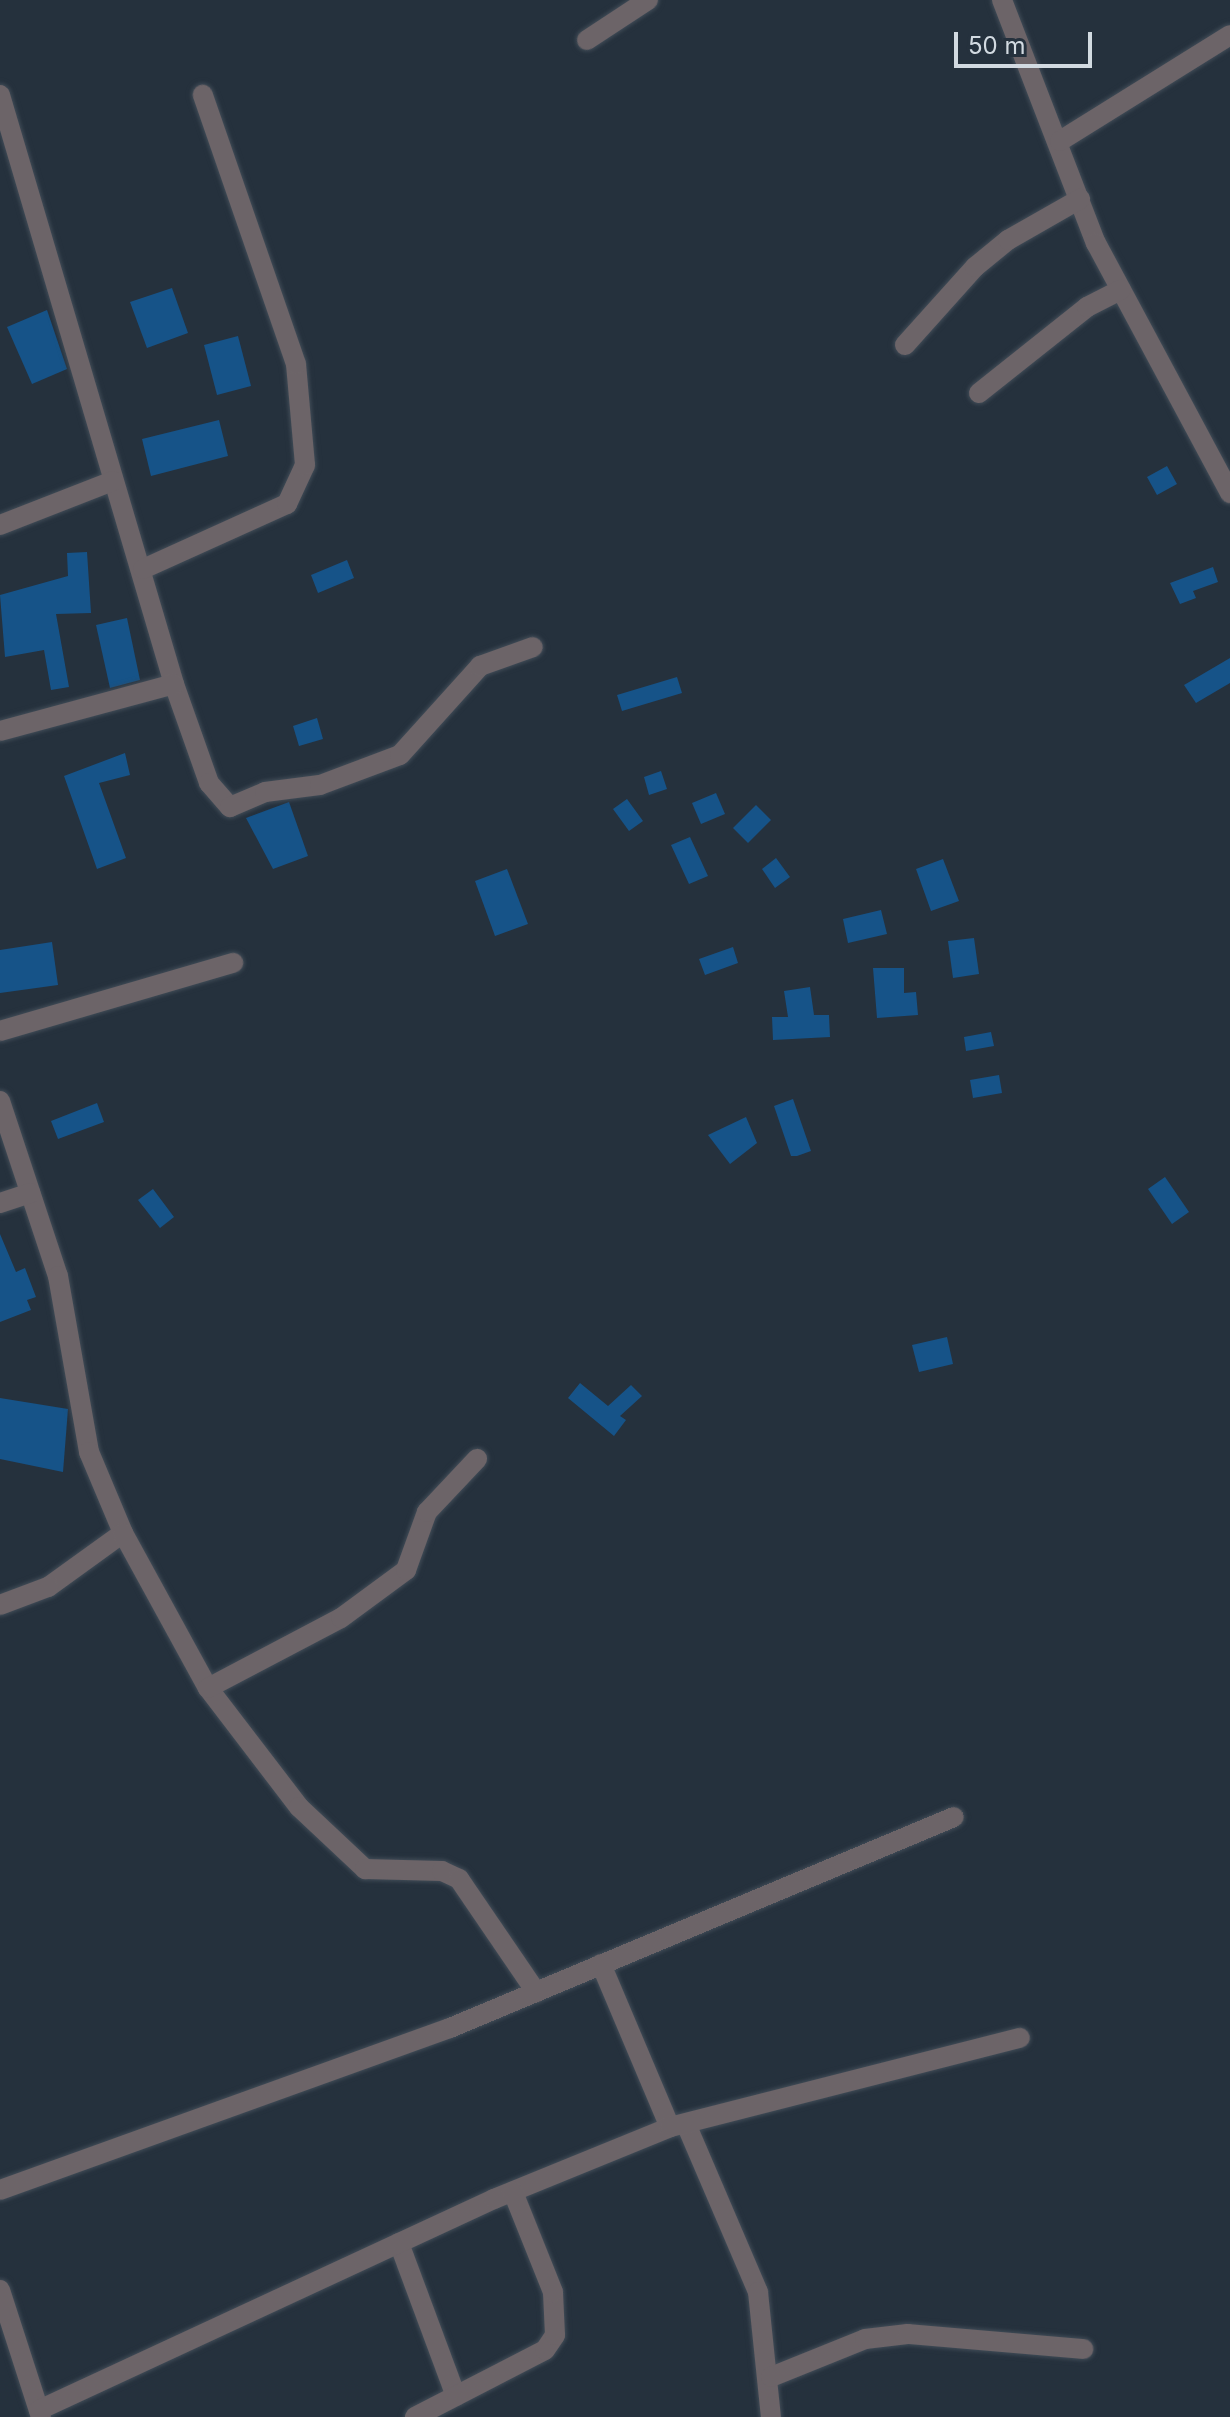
<!DOCTYPE html>
<html>
<head>
<meta charset="utf-8">
<style>
  body { margin:0 }
  #map { position:relative; width:1230px; height:2417px; overflow:hidden; background:#25313d; font-family:Inter,sans-serif }
  div>[style] { position:absolute }
  [style*='--x'] { left:calc(var(--x)*1px); top:calc(var(--y)*1px); width:calc(var(--w)*1px); rotate:calc(var(--a)*1deg) }
  .building>* { inset:0; background:#165388 }
  .roads { filter:drop-shadow(0 0 2px #414c57) drop-shadow(0 0 2px #414c57) }
  .minor>* { height:20px; margin:-10px; padding:0 10px; transform-origin:10px; border-radius:10px; background:#6c6468 }
  span { translate:-50% -50%; white-space:nowrap; text-align:center; line-height:1.15; -webkit-text-stroke:7px #25313d; paint-order:stroke }
  .scale { position:absolute; left:954px; top:32px; width:138px; height:36px; box-sizing:border-box; border:4px solid #d2dae1; border-top:0; padding-left:10px; font-size:24px; line-height:28px; white-space:nowrap; color:#d2dae1; -webkit-text-stroke:6px #25313d; paint-order:stroke }
</style>
</head>
<body>
<div id="map">
  <div class="building">
    <div style="clip-path:polygon(172px 288px,188px 333px,147px 348px,130px 302px)"></div>
    <div style="clip-path:polygon(47px 310px,67px 369px,32px 384px,7px 327px)"></div>
    <div style="clip-path:polygon(238px 336px,251px 386px,217px 395px,204px 345px)"></div>
    <div style="clip-path:polygon(219px 420px,228px 456px,151px 476px,142px 439px)"></div>
    <div style="clip-path:polygon(1167px 466px,1177px 484px,1157px 495px,1147px 477px)"></div>
    <div style="clip-path:polygon(87px 552px,91px 613px,56px 614px,69px 687px,51px 690px,44px 650px,5px 657px,0 595px,68px 576px,67px 553px)"></div>
    <div style="clip-path:polygon(347px 560px,354px 578px,318px 593px,311px 575px)"></div>
    <div style="clip-path:polygon(1213px 567px,1218px 582px,1193px 591px,1196px 598px,1180px 604px,1170px 583px)"></div>
    <div style="clip-path:polygon(127px 618px,140px 680px,110px 688px,96px 625px)"></div>
    <div style="clip-path:polygon(1230px 658px,1230px 683px,1196px 703px,1184px 685px)"></div>
    <div style="clip-path:polygon(677px 677px,682px 693px,622px 711px,617px 695px)"></div>
    <div style="clip-path:polygon(317px 718px,323px 739px,299px 746px,293px 726px)"></div>
    <div style="clip-path:polygon(125px 753px,130px 775px,99px 783px,126px 858px,97px 869px,64px 776px)"></div>
    <div style="clip-path:polygon(661px 771px,667px 789px,649px 795px,644px 777px)"></div>
    <div style="clip-path:polygon(716px 793px,725px 814px,701px 824px,692px 803px)"></div>
    <div style="clip-path:polygon(627px 799px,643px 821px,629px 831px,613px 809px)"></div>
    <div style="clip-path:polygon(289px 802px,308px 856px,273px 869px,246px 818px)"></div>
    <div style="clip-path:polygon(756px 805px,771px 820px,748px 843px,733px 828px)"></div>
    <div style="clip-path:polygon(690px 837px,708px 876px,689px 884px,671px 845px)"></div>
    <div style="clip-path:polygon(776px 858px,790px 877px,775px 888px,762px 869px)"></div>
    <div style="clip-path:polygon(943px 859px,959px 901px,931px 911px,916px 869px)"></div>
    <div style="clip-path:polygon(507px 869px,528px 924px,495px 936px,475px 881px)"></div>
    <div style="clip-path:polygon(881px 910px,887px 934px,848px 943px,843px 919px)"></div>
    <div style="clip-path:polygon(974px 938px,979px 974px,953px 978px,948px 941px)"></div>
    <div style="clip-path:polygon(52px 942px,58px 985px,0 993px,0 950px)"></div>
    <div style="clip-path:polygon(733px 947px,738px 963px,705px 975px,699px 959px)"></div>
    <div style="clip-path:polygon(873px 968px,904px 968px,904px 993px,916px 992px,918px 1015px,877px 1018px)"></div>
    <div style="clip-path:polygon(810px 987px,814px 1015px,829px 1015px,830px 1037px,773px 1040px,772px 1017px,788px 1017px,784px 991px)"></div>
    <div style="clip-path:polygon(991px 1032px,994px 1046px,966px 1051px,964px 1037px)"></div>
    <div style="clip-path:polygon(999px 1075px,1002px 1093px,973px 1098px,970px 1080px)"></div>
    <div style="clip-path:polygon(793px 1099px,811px 1151px,797px 1156px,791px 1156px,774px 1106px)"></div>
    <div style="clip-path:polygon(97px 1103px,104px 1122px,58px 1139px,51px 1121px)"></div>
    <div style="clip-path:polygon(746px 1117px,757px 1143px,730px 1164px,708px 1135px)"></div>
    <div style="clip-path:polygon(1165px 1177px,1189px 1212px,1172px 1224px,1148px 1189px)"></div>
    <div style="clip-path:polygon(153px 1189px,174px 1217px,160px 1228px,138px 1200px)"></div>
    <div style="clip-path:polygon(0 1234px,16px 1272px,25px 1268px,36px 1297px,27px 1300px,31px 1310px,0 1322px)"></div>
    <div style="clip-path:polygon(947px 1337px,953px 1364px,919px 1372px,912px 1345px)"></div>
    <div style="clip-path:polygon(580px 1383px,608px 1406px,631px 1385px,642px 1396px,620px 1416px,626px 1420px,614px 1436px,568px 1398px)"></div>
    <div style="clip-path:polygon(0 1398px,68px 1409px,63px 1472px,0 1459px)"></div>
  </div>
  <div class="roads">
    <div class="minor">
      <div style="--x:1002;--y:0;--w:261;--a:68.9"></div>
      <div style="--x:1096;--y:243;--w:284;--a:61.8"></div>
      <div style="--x:587;--y:40;--w:73;--a:-33.3"></div>
      <div style="--x:0;--y:95;--w:614;--a:73.54"></div>
      <div style="--x:174;--y:684;--w:105;--a:70.5"></div>
      <div style="--x:209;--y:783;--w:32;--a:49"></div>
      <div style="--x:230;--y:807;--w:38;--a:-23"></div>
      <div style="--x:265;--y:792;--w:55;--a:-7.3"></div>
      <div style="--x:320;--y:785;--w:85;--a:-20.6"></div>
      <div style="--x:400;--y:755;--w:120;--a:-48"></div>
      <div style="--x:480;--y:666;--w:56;--a:-19.7"></div>
      <div style="--x:1060;--y:141;--w:200;--a:-31.9"></div>
      <div style="--x:905;--y:345;--w:105;--a:-48.1"></div>
      <div style="--x:975;--y:267;--w:43;--a:-39.3"></div>
      <div style="--x:1008;--y:240;--w:83;--a:-29.7"></div>
      <div style="--x:979;--y:393;--w:138;--a:-38.5"></div>
      <div style="--x:1087;--y:307;--w:38;--a:-27"></div>
      <div style="--x:0;--y:525;--w:121;--a:-21.3"></div>
      <div style="--x:143;--y:569;--w:158;--a:-24.3"></div>
      <div style="--x:287;--y:504;--w:43;--a:-65.2"></div>
      <div style="--x:305;--y:465;--w:101;--a:-95.1"></div>
      <div style="--x:296;--y:364;--w:285;--a:-109.1"></div>
      <div style="--x:0;--y:731;--w:180;--a:-15.1"></div>
      <div style="--x:0;--y:1031;--w:243;--a:-16.3"></div>
      <div style="--x:0;--y:1101;--w:184;--a:71.7"></div>
      <div style="--x:58;--y:1276;--w:179;--a:80"></div>
      <div style="--x:89;--y:1452;--w:88;--a:67.2"></div>
      <div style="--x:123;--y:1533;--w:92;--a:144.2"></div>
      <div style="--x:48;--y:1587;--w:51;--a:159.4"></div>
      <div style="--x:0;--y:1203;--w:32;--a:-18"></div>
      <div style="--x:123;--y:1533;--w:177;--a:61.3"></div>
      <div style="--x:208;--y:1688;--w:150;--a:52.6"></div>
      <div style="--x:299;--y:1807;--w:91;--a:43.2"></div>
      <div style="--x:365;--y:1869;--w:77;--a:1.5"></div>
      <div style="--x:442;--y:1871;--w:19;--a:25"></div>
      <div style="--x:459;--y:1879;--w:137;--a:55.7"></div>
      <div style="--x:208;--y:1688;--w:150;--a:-27.8"></div>
      <div style="--x:341;--y:1618;--w:81;--a:-36.4"></div>
      <div style="--x:406;--y:1570;--w:62;--a:-70.1"></div>
      <div style="--x:427;--y:1512;--w:73;--a:-46.7"></div>
      <div style="--x:601;--y:1964;--w:177;--a:67.1"></div>
      <div style="--x:686;--y:2124;--w:183;--a:66.8"></div>
      <div style="--x:758;--y:2292;--w:126;--a:84.1"></div>
      <div style="--x:0;--y:2190;--w:478;--a:-19.8"></div>
      <div style="--x:450;--y:2028;--w:546;--a:-22.72"></div>
      <div style="--x:399;--y:2243;--w:163;--a:69.6"></div>
      <div style="--x:0;--y:2290;--w:133;--a:72.1"></div>
      <div style="--x:771;--y:2377;--w:101;--a:-22"></div>
      <div style="--x:865;--y:2339;--w:43;--a:-6.6"></div>
      <div style="--x:908;--y:2334;--w:176;--a:4.9"></div>
      <div style="--x:39;--y:2410;--w:502;--a:-24.88"></div>
      <div style="--x:494;--y:2199;--w:190;--a:-22.2"></div>
      <div style="--x:670;--y:2127;--w:361;--a:-14.3"></div>
      <div style="--x:415;--y:2417;--w:146;--a:-27.3"></div>
      <div style="--x:545;--y:2350;--w:18;--a:-56"></div>
      <div style="--x:555;--y:2335;--w:43;--a:-92.7"></div>
      <div style="--x:553;--y:2292;--w:108;--a:-111.8"></div>
    </div>
  </div>
  <div class="scale">50 m</div>
</div>
</body>
</html>
